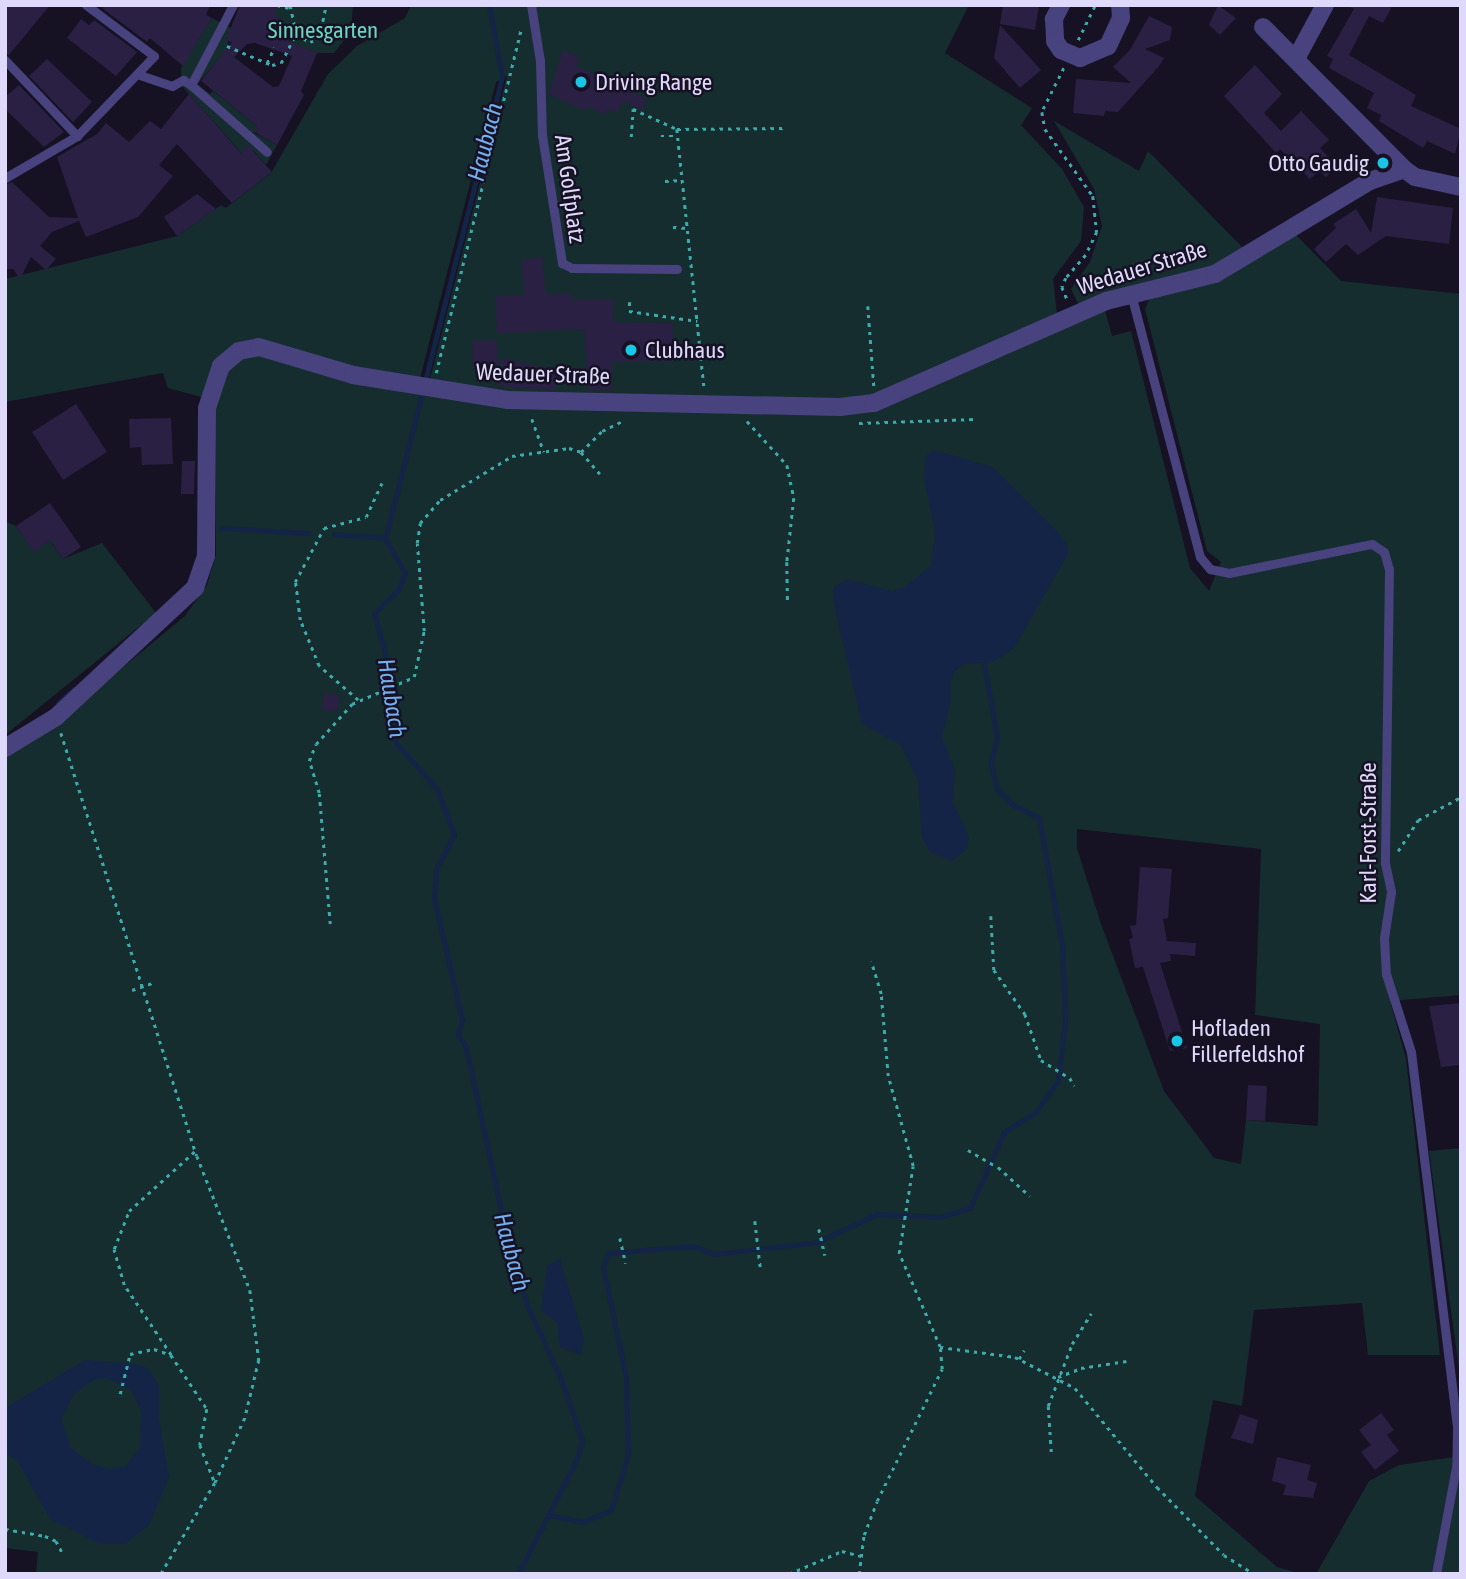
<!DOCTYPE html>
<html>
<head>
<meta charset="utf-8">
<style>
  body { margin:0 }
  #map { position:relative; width:1466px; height:1579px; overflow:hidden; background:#161224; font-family:"Asap Condensed",sans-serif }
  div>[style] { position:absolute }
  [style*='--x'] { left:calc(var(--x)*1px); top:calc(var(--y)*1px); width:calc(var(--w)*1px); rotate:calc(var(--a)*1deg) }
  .green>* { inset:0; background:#152d2e }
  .water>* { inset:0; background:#142446 }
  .stream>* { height:5px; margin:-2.5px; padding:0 2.5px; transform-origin:2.5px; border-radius:2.5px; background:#142446 }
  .building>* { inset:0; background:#292043 }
  .path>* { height:2.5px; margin-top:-1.25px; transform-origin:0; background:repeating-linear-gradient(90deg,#3dabab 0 3.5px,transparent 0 8.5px) }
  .lane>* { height:9px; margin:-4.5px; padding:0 4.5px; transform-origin:4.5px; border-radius:4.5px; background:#48427e }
  .street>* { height:18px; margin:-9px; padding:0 9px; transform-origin:9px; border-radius:9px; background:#48427e }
  .dots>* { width:19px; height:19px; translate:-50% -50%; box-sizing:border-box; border:4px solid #161224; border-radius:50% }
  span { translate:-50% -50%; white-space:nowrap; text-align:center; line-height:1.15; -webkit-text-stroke:5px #161224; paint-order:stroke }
  .park-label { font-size:23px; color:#6dd3bf }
  .poi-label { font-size:23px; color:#dfd9fb }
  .left { translate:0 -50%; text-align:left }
  .right { translate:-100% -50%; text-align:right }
  .street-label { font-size:23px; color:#dfd9fb }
  .water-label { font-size:24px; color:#73afef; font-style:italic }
  .frame { position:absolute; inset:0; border:7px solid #dfd9fb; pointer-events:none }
</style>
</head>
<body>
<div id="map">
  <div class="green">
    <div style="clip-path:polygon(277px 5px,353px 5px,351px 31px,334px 53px,317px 53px,288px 42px,289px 28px,273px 20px)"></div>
    <div style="clip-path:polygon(evenodd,411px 5px,969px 5px,945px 53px,1032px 108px,1021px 125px,1062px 169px,1084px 207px,1081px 241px,1053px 279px,1057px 315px,1105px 311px,1112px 336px,1131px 331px,1190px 568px,1209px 591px,1221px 562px,1207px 551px,1145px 309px,1150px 297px,1220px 281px,1295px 234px,1341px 281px,1461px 294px,1461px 995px,1390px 1001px,1406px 1059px,1440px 1355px,1368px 1355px,1362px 1303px,1254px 1310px,1242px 1406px,1213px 1400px,1195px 1496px,1277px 1567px,1302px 1574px,36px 1574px,38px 1552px,5px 1548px,5px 756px,63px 717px,185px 616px,207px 585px,216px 555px,216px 401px,168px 388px,163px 373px,5px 402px,5px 279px,177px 236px,221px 205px,226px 208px,271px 173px,328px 74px,357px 46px,405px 18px,411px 5px,507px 76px,426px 395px,416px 394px,496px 82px,507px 76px,411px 5px,1077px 829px,1261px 849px,1255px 1015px,1320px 1024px,1318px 1126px,1246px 1120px,1241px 1164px,1214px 1158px,1164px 1091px,1101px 924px,1077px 848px,1077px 829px)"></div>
    <div style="clip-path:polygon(212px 18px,231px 28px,226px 51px,197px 84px,210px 94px,213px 91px,257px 126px,254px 133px,277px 145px,266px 165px,254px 151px,245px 157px,182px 86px,181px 68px)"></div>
    <div style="clip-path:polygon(1054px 121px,1139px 171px,1148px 151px,1246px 251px,1217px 268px,1079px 305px,1071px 289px,1090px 262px,1102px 226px,1094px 189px)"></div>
    <div style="clip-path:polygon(5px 521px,16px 526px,34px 551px,50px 540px,63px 559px,102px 543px,156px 613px,5px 735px)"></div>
    <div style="clip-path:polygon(1461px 1148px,1461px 1383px,1429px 1151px)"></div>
    <div style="clip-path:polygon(1461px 1456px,1461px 1574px,1316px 1574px,1369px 1481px,1399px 1465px)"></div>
  </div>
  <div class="water">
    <div style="clip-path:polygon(934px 450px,993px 467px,1057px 531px,1067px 545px,1068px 554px,1014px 648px,993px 662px,965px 664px,955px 671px,950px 682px,951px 700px,942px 737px,955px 770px,953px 802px,969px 838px,967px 849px,952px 861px,930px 852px,922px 838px,918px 781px,901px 745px,862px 724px,833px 600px,834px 587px,847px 579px,892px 591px,905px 587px,931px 566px,935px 531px,924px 480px,926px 456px)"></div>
    <div style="clip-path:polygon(560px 1259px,584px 1339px,581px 1355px,560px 1347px,557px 1323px,541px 1310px,547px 1266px)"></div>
    <div style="clip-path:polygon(evenodd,85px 1360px,136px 1364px,149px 1369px,159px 1386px,159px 1420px,169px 1477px,149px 1525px,125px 1544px,98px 1543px,50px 1519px,17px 1460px,5px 1454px,5px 1408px,85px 1360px,107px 1378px,132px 1391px,141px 1411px,140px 1447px,126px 1466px,110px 1469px,92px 1464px,71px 1448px,61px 1419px,73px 1395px,95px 1379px,107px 1378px)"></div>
  </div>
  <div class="stream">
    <div style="--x:489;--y:5;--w:73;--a:79.8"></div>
    <div style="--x:502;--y:77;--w:476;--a:104.2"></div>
    <div style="--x:385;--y:538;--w:40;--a:60.3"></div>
    <div style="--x:405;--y:573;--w:18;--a:112"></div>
    <div style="--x:398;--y:590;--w:33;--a:136"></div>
    <div style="--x:374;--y:613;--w:80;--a:74.7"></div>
    <div style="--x:395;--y:690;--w:29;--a:96"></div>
    <div style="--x:392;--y:719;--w:24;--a:81"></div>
    <div style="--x:396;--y:743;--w:62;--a:48.3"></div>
    <div style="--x:437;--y:789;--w:49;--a:69.7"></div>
    <div style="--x:454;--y:835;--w:38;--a:118"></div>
    <div style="--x:436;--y:869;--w:30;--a:94"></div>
    <div style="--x:434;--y:899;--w:123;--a:76.9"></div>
    <div style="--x:462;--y:1019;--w:16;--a:105"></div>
    <div style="--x:458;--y:1034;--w:16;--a:60"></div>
    <div style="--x:466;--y:1048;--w:189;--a:77.8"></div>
    <div style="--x:506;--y:1233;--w:73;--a:74.1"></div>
    <div style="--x:526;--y:1303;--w:84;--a:65.3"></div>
    <div style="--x:561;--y:1379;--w:65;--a:71"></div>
    <div style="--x:582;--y:1440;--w:20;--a:105"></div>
    <div style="--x:577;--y:1459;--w:129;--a:117.2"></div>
    <div style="--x:221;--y:528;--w:88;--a:3.3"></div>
    <div style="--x:334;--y:534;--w:51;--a:4.5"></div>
    <div style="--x:58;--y:703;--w:21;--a:-41"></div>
    <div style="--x:548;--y:1515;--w:36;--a:11"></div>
    <div style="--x:583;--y:1522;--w:30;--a:-23"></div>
    <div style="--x:611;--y:1510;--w:58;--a:-72.8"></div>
    <div style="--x:628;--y:1455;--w:77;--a:-91.5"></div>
    <div style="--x:626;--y:1378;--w:113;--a:-101.7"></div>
    <div style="--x:603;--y:1267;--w:15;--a:-70"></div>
    <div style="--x:608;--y:1253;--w:85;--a:-4.7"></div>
    <div style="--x:693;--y:1246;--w:22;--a:21"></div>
    <div style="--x:714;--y:1254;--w:104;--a:-6.6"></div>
    <div style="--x:817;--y:1242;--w:66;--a:-25"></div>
    <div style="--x:877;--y:1214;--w:63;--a:2.7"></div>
    <div style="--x:940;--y:1217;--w:31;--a:-17"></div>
    <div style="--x:970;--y:1208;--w:83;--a:-65.9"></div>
    <div style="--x:1004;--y:1132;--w:38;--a:-32"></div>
    <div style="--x:1036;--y:1112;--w:38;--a:-55"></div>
    <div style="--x:1058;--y:1081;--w:61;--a:-83.5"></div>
    <div style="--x:1065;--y:1020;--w:75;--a:-92.3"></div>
    <div style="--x:1062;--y:945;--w:129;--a:-100.3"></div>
    <div style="--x:1039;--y:818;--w:29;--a:-153"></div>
    <div style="--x:1013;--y:805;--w:23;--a:-135"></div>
    <div style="--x:997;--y:789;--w:27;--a:-103"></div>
    <div style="--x:991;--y:763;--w:27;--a:-77"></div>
    <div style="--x:997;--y:737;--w:74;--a:-100.1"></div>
  </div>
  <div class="building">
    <div style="clip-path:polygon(5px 5px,50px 5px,9px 55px,5px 53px)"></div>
    <div style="clip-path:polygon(104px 5px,210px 5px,206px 15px,212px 18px,183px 66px,150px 38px,147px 42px,102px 8px)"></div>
    <div style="clip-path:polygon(evenodd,240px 5px,277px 5px,275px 15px,289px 28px,288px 41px,317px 53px,301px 91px,304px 95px,277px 145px,259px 135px,254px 131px,257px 126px,201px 81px,232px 42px,226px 40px,240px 5px,255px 43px,292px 56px,279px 86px,273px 87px,234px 57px,247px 44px,255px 43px)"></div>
    <div style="clip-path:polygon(1003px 5px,1039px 5px,1035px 30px,1000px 24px)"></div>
    <div style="clip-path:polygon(1218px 5px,1236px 18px,1220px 35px,1209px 25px)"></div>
    <div style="clip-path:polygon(1347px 5px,1393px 5px,1383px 23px,1369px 16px,1349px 55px,1416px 95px,1411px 106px,1461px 129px,1455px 154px,1427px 141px,1423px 148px,1379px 121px,1381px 115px,1367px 108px,1374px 93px,1329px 68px,1333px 59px,1327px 56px,1354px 9px)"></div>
    <div style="clip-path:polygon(1149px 16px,1172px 27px,1170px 40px,1145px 49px,1164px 58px,1160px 65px,1118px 112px,1105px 111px,1104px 116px,1073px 113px,1076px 79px,1131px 83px,1113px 67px,1130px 50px)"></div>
    <div style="clip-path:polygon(81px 19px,89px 25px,94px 20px,137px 52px,116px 76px,67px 38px)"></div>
    <div style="clip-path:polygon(1000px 25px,1041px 70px,1020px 88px,994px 58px)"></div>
    <div style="clip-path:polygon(563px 50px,580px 58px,576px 66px,647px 99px,642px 110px,623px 101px,617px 113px,608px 109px,605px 115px,587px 106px,585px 111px,548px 94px)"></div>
    <div style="clip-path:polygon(47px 59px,92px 102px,73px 122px,29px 76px)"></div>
    <div style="clip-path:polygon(1255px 65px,1282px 94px,1264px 113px,1281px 131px,1301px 111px,1329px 140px,1320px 148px,1337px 166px,1326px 177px,1319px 171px,1310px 179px,1280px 149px,1276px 153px,1224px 96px)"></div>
    <div style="clip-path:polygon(19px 85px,64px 132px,44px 147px,5px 109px,5px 97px)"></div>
    <div style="clip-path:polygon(189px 94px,242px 154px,247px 144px,272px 172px,232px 203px,177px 144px,159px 165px,173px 176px,138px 217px,86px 237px,79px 221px,52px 232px,40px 246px,56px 259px,46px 270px,31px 257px,20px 279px,13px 269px,5px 269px,5px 185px,12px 182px,49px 217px,78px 218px,57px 157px,97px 134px,106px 123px,129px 142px,150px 121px,161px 129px)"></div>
    <div style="clip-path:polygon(197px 194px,216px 209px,177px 236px,164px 217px)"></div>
    <div style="clip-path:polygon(1377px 197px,1453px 208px,1449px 244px,1386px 236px,1358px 255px,1346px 244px,1326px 262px,1314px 249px,1336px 228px,1333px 224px,1356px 209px,1371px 233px)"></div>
    <div style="clip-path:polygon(542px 257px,546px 294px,571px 293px,571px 300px,614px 300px,613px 322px,673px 323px,673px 362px,612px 362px,612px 391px,588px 390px,584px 329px,497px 333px,495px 296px,525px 295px,521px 260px)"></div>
    <div style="clip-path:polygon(497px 340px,498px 365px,473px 366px,472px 341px)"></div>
    <div style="clip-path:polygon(501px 358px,558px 370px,555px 390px,498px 386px)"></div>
    <div style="clip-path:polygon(76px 404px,107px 452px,63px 480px,32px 432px)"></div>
    <div style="clip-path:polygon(171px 418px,173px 464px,142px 465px,141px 447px,130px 448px,129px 419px)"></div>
    <div style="clip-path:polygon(182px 461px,195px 461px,194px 494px,181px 494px)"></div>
    <div style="clip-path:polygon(50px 503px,81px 547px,63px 559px,50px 540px,34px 552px,16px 526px)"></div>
    <div style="clip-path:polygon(324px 693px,339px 695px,338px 711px,322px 710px)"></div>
    <div style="clip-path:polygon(1140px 867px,1172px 869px,1168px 918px,1163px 919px,1167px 941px,1196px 943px,1195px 956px,1170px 954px,1171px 961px,1160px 963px,1187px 1048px,1170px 1051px,1143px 967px,1135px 968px,1129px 939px,1133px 938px,1130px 926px,1136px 925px)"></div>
    <div style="clip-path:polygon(1461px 1003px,1461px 1065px,1441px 1067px,1429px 1006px)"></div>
    <div style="clip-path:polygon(1248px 1085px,1267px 1086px,1265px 1121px,1246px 1120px)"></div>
    <div style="clip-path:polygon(1381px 1413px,1394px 1430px,1387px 1435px,1399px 1451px,1375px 1470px,1361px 1452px,1371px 1445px,1359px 1430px)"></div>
    <div style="clip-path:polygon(1240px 1414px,1258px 1420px,1253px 1444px,1231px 1438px)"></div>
    <div style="clip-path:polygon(1277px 1457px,1311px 1465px,1307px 1480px,1317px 1483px,1313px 1498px,1283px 1495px,1286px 1485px,1272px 1481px)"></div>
  </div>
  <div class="path">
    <div style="--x:277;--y:5;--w:12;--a:14"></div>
    <div style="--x:324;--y:27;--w:12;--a:9"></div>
    <div style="--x:296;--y:34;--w:16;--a:30"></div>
    <div style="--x:310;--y:42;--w:10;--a:-24"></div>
    <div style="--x:319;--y:38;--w:34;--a:-78"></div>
    <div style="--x:1078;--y:40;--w:39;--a:-64"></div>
    <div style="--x:227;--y:46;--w:49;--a:22.9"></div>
    <div style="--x:272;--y:65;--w:9;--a:-13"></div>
    <div style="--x:281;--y:63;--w:33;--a:-63"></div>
    <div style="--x:296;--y:34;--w:30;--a:-102"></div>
    <div style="--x:267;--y:63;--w:17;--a:-65"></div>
    <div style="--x:1064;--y:68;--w:49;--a:116.6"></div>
    <div style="--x:1042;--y:112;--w:17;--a:80"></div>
    <div style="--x:1045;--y:129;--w:82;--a:54.4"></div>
    <div style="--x:1093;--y:196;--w:36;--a:84"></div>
    <div style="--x:1097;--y:232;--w:25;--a:116"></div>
    <div style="--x:1086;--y:255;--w:30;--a:131"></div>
    <div style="--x:1066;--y:278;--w:10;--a:114"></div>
    <div style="--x:1062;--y:287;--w:13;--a:67"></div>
    <div style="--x:677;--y:129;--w:259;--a:84"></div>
    <div style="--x:661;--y:136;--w:16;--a:0"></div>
    <div style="--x:631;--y:137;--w:28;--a:-86"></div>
    <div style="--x:633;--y:109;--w:48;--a:24.4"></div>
    <div style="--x:677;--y:129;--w:109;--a:-0.5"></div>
    <div style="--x:665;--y:181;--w:17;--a:-3"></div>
    <div style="--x:673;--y:227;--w:14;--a:4"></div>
    <div style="--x:630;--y:302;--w:9;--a:96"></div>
    <div style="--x:629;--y:311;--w:69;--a:8.4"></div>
    <div style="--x:868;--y:306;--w:80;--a:85.7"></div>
    <div style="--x:436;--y:373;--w:354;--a:-76.1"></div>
    <div style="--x:532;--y:419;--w:35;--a:70"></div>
    <div style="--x:747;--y:421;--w:59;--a:47.7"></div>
    <div style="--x:787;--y:465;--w:34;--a:78"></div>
    <div style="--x:794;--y:498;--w:64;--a:96.2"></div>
    <div style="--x:787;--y:562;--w:39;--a:89"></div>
    <div style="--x:859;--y:423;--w:116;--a:-2"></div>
    <div style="--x:581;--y:452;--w:29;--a:49"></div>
    <div style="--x:358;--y:700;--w:52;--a:-138.9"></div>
    <div style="--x:319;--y:666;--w:50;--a:-112.4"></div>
    <div style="--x:300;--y:620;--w:38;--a:-97"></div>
    <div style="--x:295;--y:582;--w:61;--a:-61.8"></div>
    <div style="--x:324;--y:528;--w:43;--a:-14.7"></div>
    <div style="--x:366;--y:517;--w:38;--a:-65"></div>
    <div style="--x:61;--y:733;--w:444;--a:72.2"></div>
    <div style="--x:197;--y:1156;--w:144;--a:68.4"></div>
    <div style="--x:250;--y:1290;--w:71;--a:82.7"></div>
    <div style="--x:259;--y:1360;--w:60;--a:103.6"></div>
    <div style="--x:245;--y:1418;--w:72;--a:114.8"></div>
    <div style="--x:215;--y:1483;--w:106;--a:120.7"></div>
    <div style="--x:1398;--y:851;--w:37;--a:-57"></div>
    <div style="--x:1418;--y:820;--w:49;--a:-28.1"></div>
    <div style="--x:991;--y:916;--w:54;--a:86.8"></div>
    <div style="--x:994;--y:970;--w:54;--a:54.8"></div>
    <div style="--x:1025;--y:1014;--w:49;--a:70.8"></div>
    <div style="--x:1041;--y:1060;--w:34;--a:32"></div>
    <div style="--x:1070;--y:1078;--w:9;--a:63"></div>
    <div style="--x:330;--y:924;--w:131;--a:-94.8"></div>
    <div style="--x:319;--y:793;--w:34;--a:-107"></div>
    <div style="--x:309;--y:761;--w:18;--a:-68"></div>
    <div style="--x:316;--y:744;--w:54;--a:-48"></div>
    <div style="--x:352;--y:704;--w:68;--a:-23.5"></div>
    <div style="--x:414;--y:677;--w:47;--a:-77.7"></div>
    <div style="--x:424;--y:631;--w:88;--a:-94.5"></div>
    <div style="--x:417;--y:543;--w:20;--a:-81"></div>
    <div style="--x:420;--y:523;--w:30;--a:-49"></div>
    <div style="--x:440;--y:500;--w:84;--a:-31.4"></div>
    <div style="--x:512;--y:456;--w:58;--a:-8"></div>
    <div style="--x:569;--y:448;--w:13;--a:18"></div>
    <div style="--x:581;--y:452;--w:30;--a:-45"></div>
    <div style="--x:602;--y:431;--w:25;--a:-26"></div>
    <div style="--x:132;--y:990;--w:24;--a:-19"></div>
    <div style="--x:968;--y:1150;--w:34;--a:30"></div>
    <div style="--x:998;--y:1167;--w:43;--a:42.2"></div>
    <div style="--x:755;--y:1221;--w:51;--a:83.3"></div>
    <div style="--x:819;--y:1229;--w:27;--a:77"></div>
    <div style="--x:620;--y:1238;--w:26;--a:77"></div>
    <div style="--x:940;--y:1347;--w:76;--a:7.6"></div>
    <div style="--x:1015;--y:1357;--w:68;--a:27.3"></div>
    <div style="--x:1075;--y:1388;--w:129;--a:50.4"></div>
    <div style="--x:1157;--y:1487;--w:95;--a:45.4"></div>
    <div style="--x:1224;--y:1555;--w:36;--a:32"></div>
    <div style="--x:171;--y:1355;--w:84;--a:-123.9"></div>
    <div style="--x:124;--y:1285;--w:37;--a:-106"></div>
    <div style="--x:114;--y:1249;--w:41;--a:-68.5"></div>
    <div style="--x:129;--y:1211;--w:89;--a:-42.3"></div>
    <div style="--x:1019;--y:1359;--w:10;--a:-61"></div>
    <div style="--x:1058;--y:1377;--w:25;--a:-21"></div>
    <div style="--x:1081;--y:1368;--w:46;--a:-8.8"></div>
    <div style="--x:120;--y:1394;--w:41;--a:-76"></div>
    <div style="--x:130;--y:1354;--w:25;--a:-12"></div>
    <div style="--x:154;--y:1349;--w:18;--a:19"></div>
    <div style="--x:171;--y:1355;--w:65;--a:56.3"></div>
    <div style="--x:207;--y:1409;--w:37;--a:101"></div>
    <div style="--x:200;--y:1445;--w:41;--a:68.5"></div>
    <div style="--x:1051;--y:1452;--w:46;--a:-93.7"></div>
    <div style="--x:1048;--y:1406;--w:66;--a:-68.8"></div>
    <div style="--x:1072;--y:1344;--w:36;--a:-58"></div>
    <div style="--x:5;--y:1529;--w:41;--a:9.9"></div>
    <div style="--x:45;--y:1536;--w:12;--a:24"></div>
    <div style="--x:56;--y:1541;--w:13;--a:61"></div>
    <div style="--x:789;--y:1574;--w:58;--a:-23.5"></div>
    <div style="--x:842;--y:1551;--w:20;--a:15"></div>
    <div style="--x:859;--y:1574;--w:39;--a:-83"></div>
    <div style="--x:864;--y:1535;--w:36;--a:-69"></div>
    <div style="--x:877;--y:1501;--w:147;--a:-63.8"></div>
    <div style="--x:942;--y:1369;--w:22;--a:-95"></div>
    <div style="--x:940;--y:1347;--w:103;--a:-113.6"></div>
    <div style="--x:899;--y:1253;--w:88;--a:-80.9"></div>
    <div style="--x:913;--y:1166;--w:93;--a:-105.5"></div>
    <div style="--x:888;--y:1076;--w:82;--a:-94.9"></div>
    <div style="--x:881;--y:994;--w:34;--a:-107"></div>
  </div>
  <div class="lane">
    <div style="--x:531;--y:5;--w:57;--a:80.9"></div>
    <div style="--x:540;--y:61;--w:74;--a:88.5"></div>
    <div style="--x:542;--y:135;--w:130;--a:81.1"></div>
    <div style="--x:562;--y:263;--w:11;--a:27"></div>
    <div style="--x:572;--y:268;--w:105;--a:0.5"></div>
    <div style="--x:5;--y:60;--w:105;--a:46.5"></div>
    <div style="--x:137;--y:74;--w:37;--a:19"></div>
    <div style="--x:172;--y:86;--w:13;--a:-29"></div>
    <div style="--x:183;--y:80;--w:9;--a:32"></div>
    <div style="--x:191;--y:85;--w:101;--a:41.4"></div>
    <div style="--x:191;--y:85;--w:90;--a:-62.3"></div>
    <div style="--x:5;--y:178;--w:83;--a:-30.3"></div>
    <div style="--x:77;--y:136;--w:111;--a:-46.1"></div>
    <div style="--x:154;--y:56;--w:85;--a:-143.1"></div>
    <div style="--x:1131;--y:294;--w:272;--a:75.3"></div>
    <div style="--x:1200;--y:557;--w:16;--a:50"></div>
    <div style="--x:1210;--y:569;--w:19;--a:12"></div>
    <div style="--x:1229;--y:573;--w:146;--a:-11.5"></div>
    <div style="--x:1372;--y:544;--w:14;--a:34"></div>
    <div style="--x:1384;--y:552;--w:18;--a:74"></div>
    <div style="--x:1389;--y:569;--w:294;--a:90.8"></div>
    <div style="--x:1385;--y:863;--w:30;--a:78"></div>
    <div style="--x:1391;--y:892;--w:47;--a:98.7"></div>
    <div style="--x:1384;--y:938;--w:36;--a:87"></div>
    <div style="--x:1386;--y:974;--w:82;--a:72.2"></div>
    <div style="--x:1411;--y:1052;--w:379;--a:83"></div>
    <div style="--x:1457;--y:1428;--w:39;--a:91"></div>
    <div style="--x:1456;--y:1467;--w:109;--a:100.6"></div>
  </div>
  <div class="street">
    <div style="--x:1061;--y:5;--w:16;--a:117"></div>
    <div style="--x:1054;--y:19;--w:22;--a:87"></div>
    <div style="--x:1055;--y:41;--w:11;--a:56"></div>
    <div style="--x:1061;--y:50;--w:21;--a:23"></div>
    <div style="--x:1080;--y:58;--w:30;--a:-23"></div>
    <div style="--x:1108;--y:46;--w:31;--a:-65"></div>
    <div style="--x:1121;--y:18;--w:13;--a:-94"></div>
    <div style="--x:1263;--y:27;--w:200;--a:45.2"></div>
    <div style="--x:1404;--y:169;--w:14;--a:36"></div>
    <div style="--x:1415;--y:177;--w:47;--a:12.3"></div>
    <div style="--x:1297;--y:57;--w:59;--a:-61.7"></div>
    <div style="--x:5;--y:748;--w:60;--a:-31.3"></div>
    <div style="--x:56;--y:717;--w:190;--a:-42.9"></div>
    <div style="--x:195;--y:588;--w:34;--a:-71"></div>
    <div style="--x:206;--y:556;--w:148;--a:-89.6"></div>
    <div style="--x:207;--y:408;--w:44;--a:-71.6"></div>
    <div style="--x:221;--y:366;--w:23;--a:-40"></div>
    <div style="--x:239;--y:351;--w:20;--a:-11"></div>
    <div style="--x:259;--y:347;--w:98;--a:16.6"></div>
    <div style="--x:353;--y:375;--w:156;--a:9.2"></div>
    <div style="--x:507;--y:400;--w:333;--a:1.2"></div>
    <div style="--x:840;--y:407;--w:34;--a:-7"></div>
    <div style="--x:874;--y:403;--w:253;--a:-23.7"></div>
    <div style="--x:1106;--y:301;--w:112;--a:-13.9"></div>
    <div style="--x:1215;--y:274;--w:181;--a:-31"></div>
    <div style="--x:1370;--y:181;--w:36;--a:-19"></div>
  </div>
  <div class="dots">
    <div style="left:581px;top:82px;background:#1ac6e6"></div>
    <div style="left:1383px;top:163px;background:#1ac6e6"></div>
    <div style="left:631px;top:350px;background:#1ac6e6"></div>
    <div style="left:1177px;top:1041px;background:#1ac6e6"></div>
  </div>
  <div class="park-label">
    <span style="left:323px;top:30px">Sinnesgarten</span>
  </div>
  <div class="poi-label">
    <span class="left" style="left:595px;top:82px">Driving Range</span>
    <span class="right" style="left:1369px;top:163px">Otto Gaudig</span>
    <span class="left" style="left:645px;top:350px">Clubhaus</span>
    <span class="left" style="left:1191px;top:1041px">Hofladen<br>Fillerfeldshof</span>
  </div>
  <div class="street-label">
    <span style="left:570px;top:189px;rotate:82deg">Am Golfplatz</span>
    <span style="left:1142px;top:268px;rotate:-17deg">Wedauer Straße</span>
    <span style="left:543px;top:374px;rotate:2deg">Wedauer Straße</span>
    <span style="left:1368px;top:833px;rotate:-90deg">Karl-Forst-Straße</span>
  </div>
  <div class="water-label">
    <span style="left:485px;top:142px;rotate:-76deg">Haubach</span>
    <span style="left:392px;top:698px;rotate:81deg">Haubach</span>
    <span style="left:512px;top:1252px;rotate:75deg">Haubach</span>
  </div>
  <div class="frame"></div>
</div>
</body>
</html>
